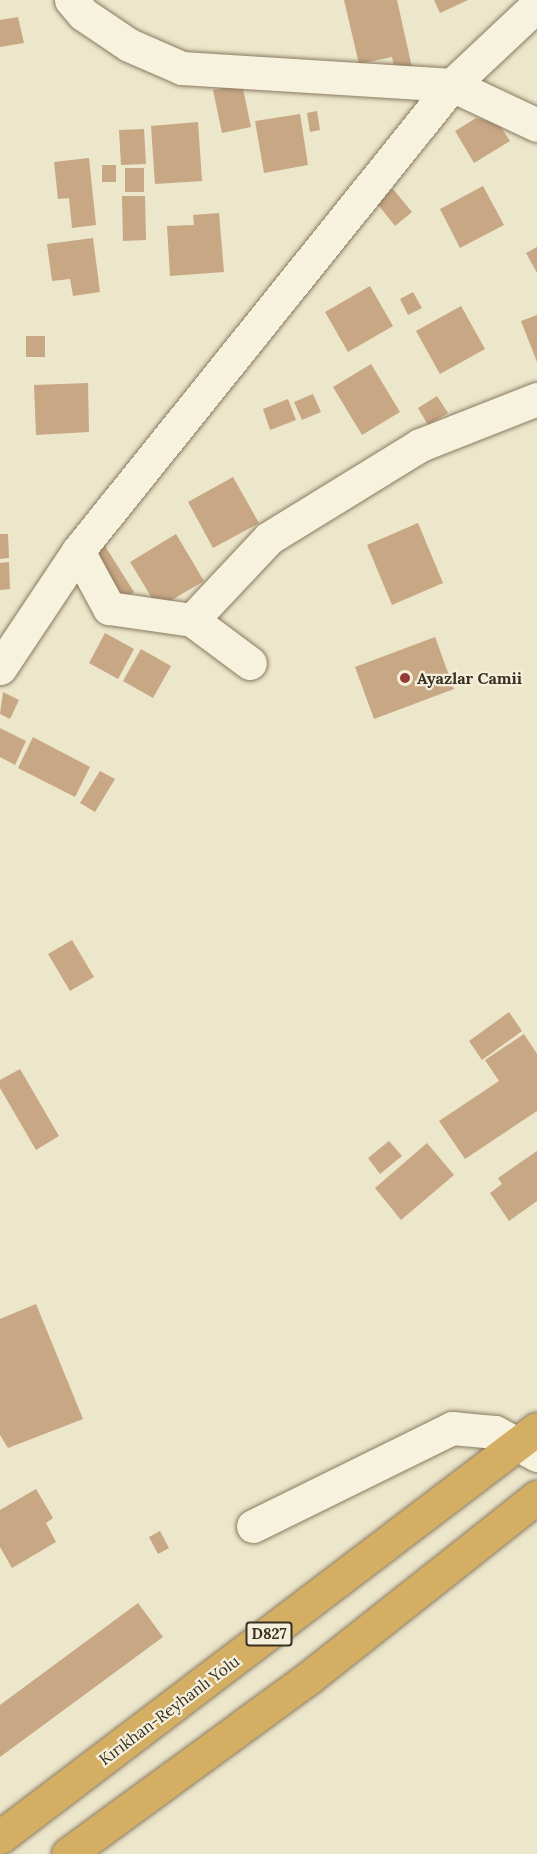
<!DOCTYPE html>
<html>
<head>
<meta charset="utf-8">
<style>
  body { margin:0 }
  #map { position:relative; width:537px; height:1854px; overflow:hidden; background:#ece6cb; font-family:Lora,serif }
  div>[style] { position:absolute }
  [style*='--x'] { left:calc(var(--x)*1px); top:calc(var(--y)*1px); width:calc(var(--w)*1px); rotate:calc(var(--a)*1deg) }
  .building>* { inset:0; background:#c8a784 }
  .roads { filter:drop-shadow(0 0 2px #897a60) drop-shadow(0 0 2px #897a60) }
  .minor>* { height:33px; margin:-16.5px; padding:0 16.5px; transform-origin:16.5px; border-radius:16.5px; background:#f7f2de }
  .highway>* { height:33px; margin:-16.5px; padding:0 16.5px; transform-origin:16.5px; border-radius:16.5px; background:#d4ae63 }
  .dots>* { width:16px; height:16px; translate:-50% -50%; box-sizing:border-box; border:3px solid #f4efda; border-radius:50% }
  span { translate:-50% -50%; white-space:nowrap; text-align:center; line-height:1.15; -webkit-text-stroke:4.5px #f4efda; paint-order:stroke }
  .shield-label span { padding:2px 4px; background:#f4efda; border:2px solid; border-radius:4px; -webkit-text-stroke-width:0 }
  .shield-label { font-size:15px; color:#3a3022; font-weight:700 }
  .poi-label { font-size:16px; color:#3a3022; font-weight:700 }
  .left { translate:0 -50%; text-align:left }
  .street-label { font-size:16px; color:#3a3022 }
</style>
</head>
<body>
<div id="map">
  <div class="building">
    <div style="clip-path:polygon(344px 0,397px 0,413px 72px,396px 76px,392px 57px,359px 64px)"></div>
    <div style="clip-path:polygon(434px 0,468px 0,440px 13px)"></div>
    <div style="clip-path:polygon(18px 17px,24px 43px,0 47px,0 20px)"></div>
    <div style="clip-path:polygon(242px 84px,251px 127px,222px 133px,213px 90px)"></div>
    <div style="clip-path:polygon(317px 111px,320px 130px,310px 132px,307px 113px)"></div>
    <div style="clip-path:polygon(300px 114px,308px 165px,264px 173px,255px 121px)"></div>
    <div style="clip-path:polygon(476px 118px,498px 123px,510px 141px,474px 163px,455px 131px)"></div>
    <div style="clip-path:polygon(198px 122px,202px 181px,155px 184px,151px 126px)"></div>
    <div style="clip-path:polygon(144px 129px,146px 164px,121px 165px,119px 130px)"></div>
    <div style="clip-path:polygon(89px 158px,96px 225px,72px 228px,69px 198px,58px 199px,54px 162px)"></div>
    <div style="clip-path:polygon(102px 165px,116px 165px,116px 182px,102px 182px)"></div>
    <div style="clip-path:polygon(125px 168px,144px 168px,144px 192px,125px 192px)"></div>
    <div style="clip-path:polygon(483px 186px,504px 225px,460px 248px,440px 209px)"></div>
    <div style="clip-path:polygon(393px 189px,412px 212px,395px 226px,376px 202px)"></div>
    <div style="clip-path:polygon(122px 196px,145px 196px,146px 240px,123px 241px)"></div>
    <div style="clip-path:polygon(219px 213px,224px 272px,170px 276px,167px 226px,194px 225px,193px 215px)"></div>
    <div style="clip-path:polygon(93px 238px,100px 292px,73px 296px,70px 279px,52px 281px,47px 244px)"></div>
    <div style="clip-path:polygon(537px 247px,537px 273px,526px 253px)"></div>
    <div style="clip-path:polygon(370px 286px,393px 326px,348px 352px,325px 312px)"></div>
    <div style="clip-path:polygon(413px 292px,422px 308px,408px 315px,400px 299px)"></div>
    <div style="clip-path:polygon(461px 306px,485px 349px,440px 374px,416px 331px)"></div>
    <div style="clip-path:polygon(537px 315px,537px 362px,521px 321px)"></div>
    <div style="clip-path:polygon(26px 336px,45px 336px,45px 357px,26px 357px)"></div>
    <div style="clip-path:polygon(371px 364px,400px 412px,362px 435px,333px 387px)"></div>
    <div style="clip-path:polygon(88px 383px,89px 432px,36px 435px,34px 385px)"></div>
    <div style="clip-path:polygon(313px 394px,321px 412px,302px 420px,294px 402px)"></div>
    <div style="clip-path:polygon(437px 396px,448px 413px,428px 425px,418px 408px)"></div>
    <div style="clip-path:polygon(288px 399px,296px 420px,270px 430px,263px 409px)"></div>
    <div style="clip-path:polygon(233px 477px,259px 523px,213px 548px,188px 502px)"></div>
    <div style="clip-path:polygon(418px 523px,443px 583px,392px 605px,367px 545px)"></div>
    <div style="clip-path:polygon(0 534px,8px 534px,9px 558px,0 559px)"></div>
    <div style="clip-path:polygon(176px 534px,204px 581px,158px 608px,130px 562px)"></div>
    <div style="clip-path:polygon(105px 546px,134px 592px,117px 603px,88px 557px)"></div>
    <div style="clip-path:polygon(9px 562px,10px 589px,0 590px,0 563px)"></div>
    <div style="clip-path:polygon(105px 633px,134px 649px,118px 679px,89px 663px)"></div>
    <div style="clip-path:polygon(435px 637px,454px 689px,374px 719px,355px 667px)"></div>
    <div style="clip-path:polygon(141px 649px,171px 666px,153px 698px,123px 681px)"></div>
    <div style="clip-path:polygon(3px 692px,19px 700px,10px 719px,0 714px)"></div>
    <div style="clip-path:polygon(0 728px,26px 741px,15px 765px,0 757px)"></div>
    <div style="clip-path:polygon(33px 737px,90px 767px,75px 797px,18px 768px)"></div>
    <div style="clip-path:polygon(100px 771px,115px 779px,95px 812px,80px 803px)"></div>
    <div style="clip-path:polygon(72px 940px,94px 977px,70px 991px,48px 954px)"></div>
    <div style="clip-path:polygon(509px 1012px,522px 1031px,482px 1060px,469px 1041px)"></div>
    <div style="clip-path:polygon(524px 1034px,537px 1054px,537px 1111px,465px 1159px,439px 1121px,499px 1081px,485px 1060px)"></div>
    <div style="clip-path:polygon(20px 1069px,59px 1136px,36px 1150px,0 1088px,0 1080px)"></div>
    <div style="clip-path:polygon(389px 1141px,402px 1156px,380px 1174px,368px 1158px)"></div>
    <div style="clip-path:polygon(427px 1143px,454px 1175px,401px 1220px,375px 1188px)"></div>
    <div style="clip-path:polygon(537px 1151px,537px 1201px,509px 1221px,490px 1193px,502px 1184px,498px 1178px)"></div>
    <div style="clip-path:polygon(36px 1304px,83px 1419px,8px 1448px,0 1435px,0 1319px)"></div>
    <div style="clip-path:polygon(36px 1489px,53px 1518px,46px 1523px,56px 1542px,12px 1568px,0 1547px,0 1510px)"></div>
    <div style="clip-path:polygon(160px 1531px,169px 1548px,158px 1554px,149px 1537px)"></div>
    <div style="clip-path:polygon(138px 1603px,163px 1637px,0 1757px,0 1705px)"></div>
  </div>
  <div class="roads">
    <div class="minor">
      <div style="--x:71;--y:0;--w:18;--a:49"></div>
      <div style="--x:83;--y:14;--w:55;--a:34"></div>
      <div style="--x:129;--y:45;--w:58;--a:23.5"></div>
      <div style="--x:182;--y:68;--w:271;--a:3.6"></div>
      <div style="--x:452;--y:85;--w:117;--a:-43.3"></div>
      <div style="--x:78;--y:551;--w:65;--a:61.5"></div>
      <div style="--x:109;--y:608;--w:84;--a:8.2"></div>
      <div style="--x:192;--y:620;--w:112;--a:-46.8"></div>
      <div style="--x:269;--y:538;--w:177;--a:-31.6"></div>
      <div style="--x:420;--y:445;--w:126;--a:-21.5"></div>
      <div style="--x:192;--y:620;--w:72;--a:36.6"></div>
      <div style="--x:0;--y:668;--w:141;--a:-56.3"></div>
      <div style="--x:78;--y:551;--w:598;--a:-51.25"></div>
      <div style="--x:452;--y:85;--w:94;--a:25.2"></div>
      <div style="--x:253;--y:1526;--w:222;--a:-26.2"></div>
      <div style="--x:452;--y:1428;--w:43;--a:5.3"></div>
      <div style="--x:495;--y:1432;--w:48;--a:28.7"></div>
    </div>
    <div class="highway">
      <div style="--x:0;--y:1837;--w:674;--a:-37.23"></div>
      <div style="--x:68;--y:1854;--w:295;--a:-36.2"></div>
      <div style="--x:306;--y:1680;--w:295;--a:-38.4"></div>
    </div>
  </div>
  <div class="dots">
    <div style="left:405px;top:678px;background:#943c34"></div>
  </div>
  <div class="shield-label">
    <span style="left:269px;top:1634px">D827</span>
  </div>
  <div class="poi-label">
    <span class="left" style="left:417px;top:678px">Ayazlar Camii</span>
  </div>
  <div class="street-label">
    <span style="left:169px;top:1710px;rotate:-37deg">Kırıkhan-Reyhanlı Yolu</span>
  </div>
</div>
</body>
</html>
